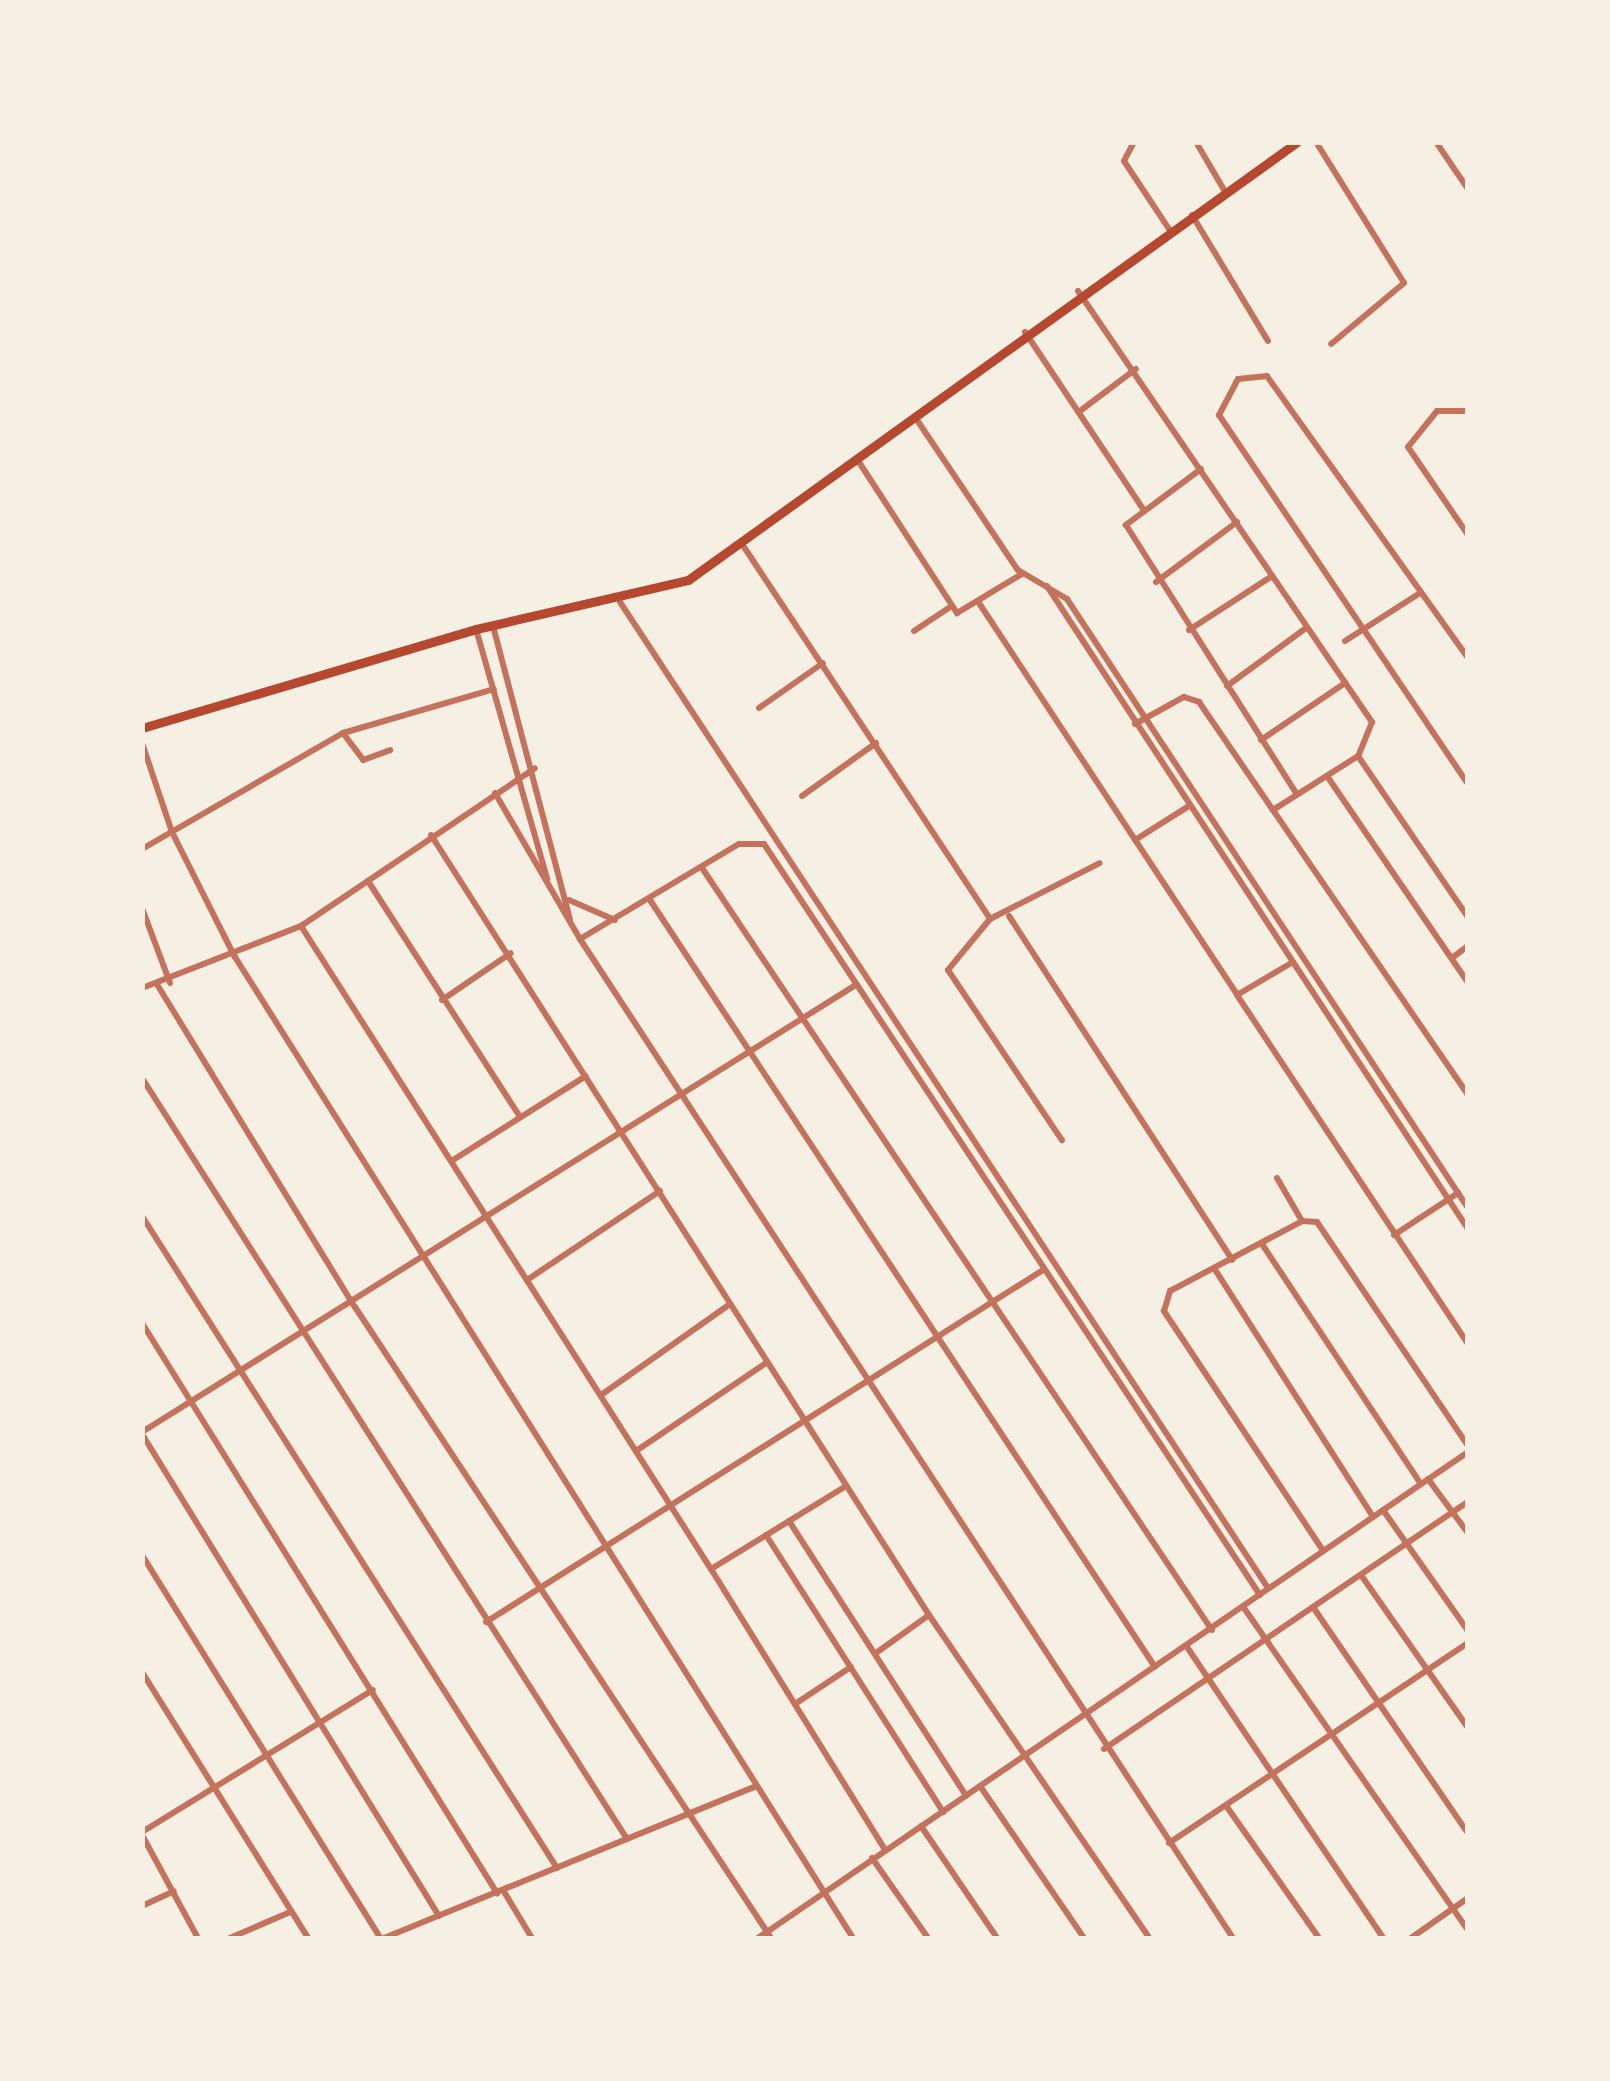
<!DOCTYPE html>
<html>
<head>
<meta charset="utf-8">
<style>
  body { margin:0 }
  #map { position:relative; width:1610px; height:2081px; overflow:hidden; background:#f6efe4; font-family:"Exo 2",sans-serif }
  div>[style] { position:absolute }
  [style*='--x'] { left:calc(var(--x)*1px); top:calc(var(--y)*1px); width:calc(var(--w)*1px); rotate:calc(var(--a)*1deg) }
  .minor>* { height:6px; margin:-3px; padding:0 3px; transform-origin:3px; border-radius:3px; background:#c5725c }
  .secondary>* { height:9px; margin:-4.5px; padding:0 4.5px; transform-origin:4.5px; border-radius:4.5px; background:#b5482f }
  span { translate:-50% -50%; white-space:nowrap; text-align:center; line-height:1.15; -webkit-text-stroke:8px #f6efe4; paint-order:stroke }
  .frame { position:absolute; inset:0; border:145px solid #f6efe4; pointer-events:none }
</style>
</head>
<body>
<div id="map">
  <div class="minor">
    <div style="--x:1134;--y:142;--w:21;--a:118"></div>
    <div style="--x:1124;--y:161;--w:82;--a:56.5"></div>
    <div style="--x:1196;--y:142;--w:56;--a:59.7"></div>
    <div style="--x:1316;--y:142;--w:166;--a:58"></div>
    <div style="--x:1404;--y:283;--w:95;--a:140.1"></div>
    <div style="--x:1436;--y:142;--w:57;--a:55.8"></div>
    <div style="--x:1192;--y:215;--w:147;--a:58.9"></div>
    <div style="--x:1078;--y:291;--w:522;--a:55.7"></div>
    <div style="--x:1372;--y:722;--w:37;--a:112"></div>
    <div style="--x:1358;--y:756;--w:101;--a:147.6"></div>
    <div style="--x:1025;--y:332;--w:213;--a:56.3"></div>
    <div style="--x:1080;--y:411;--w:70;--a:-36.9"></div>
    <div style="--x:1468;--y:411;--w:31;--a:180"></div>
    <div style="--x:1437;--y:411;--w:46;--a:128.9"></div>
    <div style="--x:1408;--y:447;--w:107;--a:55.7"></div>
    <div style="--x:915;--y:417;--w:184;--a:56.1"></div>
    <div style="--x:1018;--y:570;--w:57;--a:30.6"></div>
    <div style="--x:1067;--y:599;--w:729;--a:56.64"></div>
    <div style="--x:857;--y:459;--w:184;--a:57"></div>
    <div style="--x:957;--y:613;--w:76;--a:-31"></div>
    <div style="--x:1201;--y:469;--w:94;--a:143.3"></div>
    <div style="--x:1126;--y:525;--w:319;--a:57.6"></div>
    <div style="--x:744;--y:547;--w:446;--a:56.5"></div>
    <div style="--x:1156;--y:582;--w:101;--a:-36.5"></div>
    <div style="--x:1047;--y:586;--w:769;--a:56.79"></div>
    <div style="--x:620;--y:602;--w:1180;--a:56.69"></div>
    <div style="--x:979;--y:603;--w:469;--a:56.6"></div>
    <div style="--x:493;--y:626;--w:303;--a:75.3"></div>
    <div style="--x:476;--y:629;--w:260;--a:74.1"></div>
    <div style="--x:1189;--y:630;--w:99;--a:-33"></div>
    <div style="--x:914;--y:631;--w:43;--a:-33.7"></div>
    <div style="--x:1345;--y:641;--w:89;--a:-32.6"></div>
    <div style="--x:1468;--y:658;--w:346;--a:-125.5"></div>
    <div style="--x:1267;--y:376;--w:29;--a:174"></div>
    <div style="--x:1238;--y:379;--w:41;--a:117.8"></div>
    <div style="--x:1219;--y:415;--w:445;--a:56"></div>
    <div style="--x:1227;--y:686;--w:98;--a:-36.3"></div>
    <div style="--x:759;--y:708;--w:78;--a:-35.1"></div>
    <div style="--x:1135;--y:724;--w:56;--a:-28.9"></div>
    <div style="--x:1184;--y:697;--w:16;--a:18"></div>
    <div style="--x:1199;--y:702;--w:476;--a:55.6"></div>
    <div style="--x:343;--y:733;--w:34;--a:53"></div>
    <div style="--x:363;--y:760;--w:29;--a:-20"></div>
    <div style="--x:1261;--y:740;--w:102;--a:-34.2"></div>
    <div style="--x:142;--y:743;--w:94;--a:71.4"></div>
    <div style="--x:172;--y:832;--w:140;--a:63.3"></div>
    <div style="--x:235;--y:957;--w:1159;--a:57.79"></div>
    <div style="--x:1358;--y:756;--w:195;--a:55.7"></div>
    <div style="--x:1327;--y:776;--w:250;--a:55.7"></div>
    <div style="--x:495;--y:793;--w:169;--a:59.8"></div>
    <div style="--x:580;--y:939;--w:1193;--a:56.83"></div>
    <div style="--x:802;--y:796;--w:91;--a:-35.6"></div>
    <div style="--x:431;--y:835;--w:925;--a:57.44"></div>
    <div style="--x:929;--y:1615;--w:391;--a:55.7"></div>
    <div style="--x:1135;--y:840;--w:64;--a:-32.2"></div>
    <div style="--x:142;--y:849;--w:232;--a:-30"></div>
    <div style="--x:343;--y:733;--w:157;--a:-16.2"></div>
    <div style="--x:702;--y:868;--w:917;--a:56.21"></div>
    <div style="--x:368;--y:881;--w:281;--a:57.2"></div>
    <div style="--x:569;--y:900;--w:50;--a:23.5"></div>
    <div style="--x:650;--y:900;--w:918;--a:56.64"></div>
    <div style="--x:142;--y:908;--w:80;--a:69.5"></div>
    <div style="--x:1009;--y:916;--w:410;--a:57"></div>
    <div style="--x:990;--y:919;--w:66;--a:129.5"></div>
    <div style="--x:948;--y:970;--w:205;--a:56.2"></div>
    <div style="--x:990;--y:919;--w:123;--a:-27"></div>
    <div style="--x:301;--y:926;--w:763;--a:57.48"></div>
    <div style="--x:580;--y:939;--w:185;--a:-30.9"></div>
    <div style="--x:739;--y:844;--w:25;--a:0"></div>
    <div style="--x:764;--y:844;--w:900;--a:56.56"></div>
    <div style="--x:1452;--y:958;--w:20;--a:-37"></div>
    <div style="--x:1293;--y:962;--w:65;--a:149.5"></div>
    <div style="--x:1237;--y:995;--w:419;--a:56.5"></div>
    <div style="--x:158;--y:986;--w:377;--a:58.5"></div>
    <div style="--x:355;--y:1307;--w:756;--a:56.6"></div>
    <div style="--x:142;--y:988;--w:171;--a:-21.3"></div>
    <div style="--x:301;--y:926;--w:282;--a:-34"></div>
    <div style="--x:442;--y:1000;--w:83;--a:-34.3"></div>
    <div style="--x:142;--y:1078;--w:902;--a:57.49"></div>
    <div style="--x:453;--y:1160;--w:157;--a:-32.3"></div>
    <div style="--x:1277;--y:1178;--w:50;--a:59.8"></div>
    <div style="--x:142;--y:1216;--w:773;--a:57.52"></div>
    <div style="--x:1394;--y:1235;--w:77;--a:-33.3"></div>
    <div style="--x:1262;--y:1244;--w:288;--a:56.5"></div>
    <div style="--x:1214;--y:1268;--w:295;--a:57.4"></div>
    <div style="--x:527;--y:1280;--w:160;--a:-33.8"></div>
    <div style="--x:142;--y:1323;--w:672;--a:58.09"></div>
    <div style="--x:601;--y:1395;--w:158;--a:-35.2"></div>
    <div style="--x:142;--y:1432;--w:840;--a:-32.06"></div>
    <div style="--x:142;--y:1434;--w:566;--a:58.36"></div>
    <div style="--x:636;--y:1451;--w:157;--a:-34.1"></div>
    <div style="--x:1428;--y:1479;--w:67;--a:53.5"></div>
    <div style="--x:846;--y:1486;--w:158;--a:148.4"></div>
    <div style="--x:711;--y:1569;--w:331;--a:58.2"></div>
    <div style="--x:1383;--y:1510;--w:148;--a:54.9"></div>
    <div style="--x:789;--y:1521;--w:327;--a:57.2"></div>
    <div style="--x:766;--y:1535;--w:329;--a:57.4"></div>
    <div style="--x:1322;--y:1549;--w:286;--a:-123.6"></div>
    <div style="--x:1164;--y:1311;--w:21;--a:-73"></div>
    <div style="--x:1170;--y:1291;--w:149;--a:-27.9"></div>
    <div style="--x:1302;--y:1221;--w:15;--a:4"></div>
    <div style="--x:1317;--y:1222;--w:270;--a:56"></div>
    <div style="--x:142;--y:1555;--w:451;--a:58.1"></div>
    <div style="--x:1361;--y:1575;--w:187;--a:55"></div>
    <div style="--x:1313;--y:1607;--w:274;--a:55.6"></div>
    <div style="--x:1244;--y:1608;--w:392;--a:55.2"></div>
    <div style="--x:486;--y:1622;--w:659;--a:-32.29"></div>
    <div style="--x:1187;--y:1647;--w:351;--a:56"></div>
    <div style="--x:876;--y:1653;--w:65;--a:-35.6"></div>
    <div style="--x:142;--y:1672;--w:314;--a:58"></div>
    <div style="--x:795;--y:1704;--w:67;--a:-33.5"></div>
    <div style="--x:1104;--y:1749;--w:440;--a:-34.2"></div>
    <div style="--x:980;--y:1786;--w:184;--a:55.6"></div>
    <div style="--x:1227;--y:1807;--w:160;--a:54.9"></div>
    <div style="--x:921;--y:1826;--w:135;--a:55.8"></div>
    <div style="--x:142;--y:1832;--w:271;--a:-31.6"></div>
    <div style="--x:142;--y:1835;--w:117;--a:61.5"></div>
    <div style="--x:1169;--y:1843;--w:360;--a:-33.8"></div>
    <div style="--x:872;--y:1858;--w:98;--a:55"></div>
    <div style="--x:503;--y:1890;--w:56;--a:58.9"></div>
    <div style="--x:142;--y:1906;--w:35;--a:-25"></div>
    <div style="--x:230;--y:1938;--w:65;--a:-23.4"></div>
    <div style="--x:384;--y:1938;--w:402;--a:-22.2"></div>
    <div style="--x:758;--y:1938;--w:860;--a:-34.39"></div>
    <div style="--x:1411;--y:1938;--w:70;--a:-35.1"></div>
  </div>
  <div class="secondary">
    <div style="--x:142;--y:728;--w:348;--a:-16.5"></div>
    <div style="--x:476;--y:629;--w:218;--a:-13"></div>
    <div style="--x:688;--y:580;--w:750;--a:-35.72"></div>
  </div>
  <div class="frame"></div>
</div>
</body>
</html>
